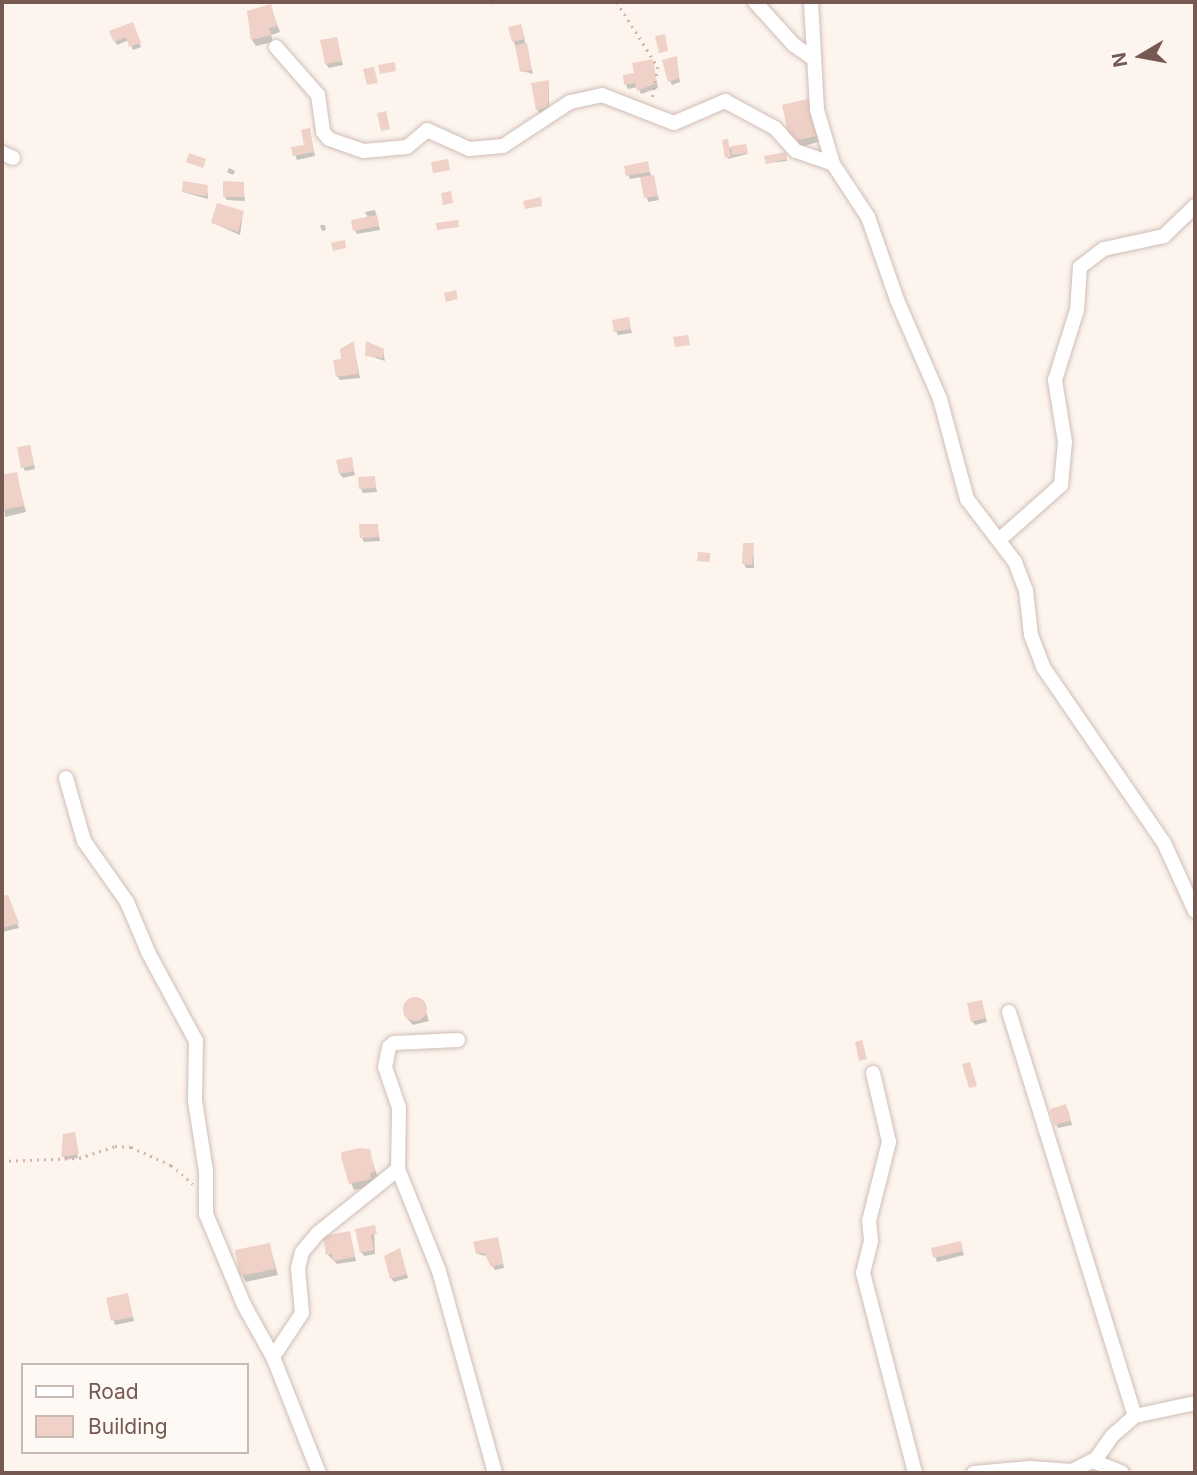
<!DOCTYPE html>
<html>
<head>
<meta charset="utf-8">
<style>
  body { margin:0 }
  #map { position:relative; width:1197px; height:1475px; overflow:hidden; background:#fcf4ed; font-family:Inter,sans-serif }
  div>[style] { position:absolute }
  [style*='--x'] { left:calc(var(--x)*1px); top:calc(var(--y)*1px); width:calc(var(--w)*1px); rotate:calc(var(--a)*1deg) }
  .shadow>* { inset:0; background:#0003 }
  .building>* { inset:0; background:#efd1c7 }
  .round { border-radius:50% }
  .path>* { height:2.5px; margin-top:-1.25px; transform-origin:0; background:repeating-linear-gradient(90deg,#d5b4a9 0 2px,transparent 0 7px) }
  .roads { filter:drop-shadow(0 0 2px #d0bdb5) drop-shadow(0 0 2px #d0bdb5) }
  .minor>* { height:14px; margin:-7px; padding:0 7px; transform-origin:7px; border-radius:7px; background:#fff }
  span { translate:-50% -50%; white-space:nowrap; text-align:center; line-height:1.15; -webkit-text-stroke:7px #fef9f4; paint-order:stroke }
  .frame { position:absolute; inset:0; border:4px solid #765951; pointer-events:none }
  .legend { position:absolute; left:21px; top:1363px; width:228px; height:91px; box-sizing:border-box; background:#fef9f4; border:2px solid #c8b9b3; margin:0; padding:9px 12px; list-style:none; font-size:21px; color:#765951 }
  .legend li { display:flex; align-items:center; gap:14px; height:35px }
  .legend b { width:35px; border:2px solid #c8b9b3 }
  .north { position:absolute; left:1106px; top:21px; width:70px; height:70px; -webkit-text-stroke:5px #fef9f4; paint-order:stroke; rotate:260deg; font-size:19px; font-weight:700; line-height:28px; text-align:center; color:#765951 }
  .north::after { content:''; display:block; margin:auto; width:24px; height:32px; background:#765951; clip-path:polygon(50% 0,100% 100%,50% 72%,0 100%) }
</style>
</head>
<body>
<div id="map">
  <div class="shadow">
    <div style="clip-path:polygon(270px 6px,280px 32px,271px 35px,273px 42px,256px 46px,252px 40px)"></div>
    <div style="clip-path:polygon(134px 28px,141px 47px,133px 50px,129px 40px,117px 45px,115px 41px)"></div>
    <div style="clip-path:polygon(510px 28px,522px 30px,533px 74px,522px 71px)"></div>
    <div style="clip-path:polygon(336px 39px,343px 65px,329px 68px,326px 64px)"></div>
    <div style="clip-path:polygon(676px 58px,680px 82px,672px 85px,670px 81px)"></div>
    <div style="clip-path:polygon(652px 61px,658px 88px,641px 94px,638px 87px,628px 89px,626px 85px)"></div>
    <div style="clip-path:polygon(549px 82px,549px 112px,540px 114px,538px 110px)"></div>
    <div style="clip-path:polygon(814px 106px,822px 141px,796px 148px,792px 141px)"></div>
    <div style="clip-path:polygon(309px 130px,315px 156px,297px 160px,293px 149px,306px 146px)"></div>
    <div style="clip-path:polygon(745px 145px,747px 154px,728px 159px,729px 148px)"></div>
    <div style="clip-path:polygon(785px 155px,787px 161px,768px 163px)"></div>
    <div style="clip-path:polygon(647px 163px,659px 200px,648px 202px,642px 177px,630px 179px,628px 175px)"></div>
    <div style="clip-path:polygon(229px 168px,235px 171px,233px 175px,227px 172px)"></div>
    <div style="clip-path:polygon(243px 184px,245px 201px,227px 200px,224px 196px)"></div>
    <div style="clip-path:polygon(207px 187px,208px 199px,183px 192px)"></div>
    <div style="clip-path:polygon(375px 210px,380px 230px,357px 234px,355px 230px,368px 218px,365px 212px)"></div>
    <div style="clip-path:polygon(243px 213px,240px 235px,213px 223px)"></div>
    <div style="clip-path:polygon(320px 225px,325px 225px,326px 230px,322px 231px)"></div>
    <div style="clip-path:polygon(628px 318px,632px 333px,618px 335px,616px 331px)"></div>
    <div style="clip-path:polygon(353px 343px,360px 378px,340px 380px,337px 376px)"></div>
    <div style="clip-path:polygon(383px 350px,385px 361px,367px 355px)"></div>
    <div style="clip-path:polygon(30px 446px,35px 469px,25px 471px,23px 467px)"></div>
    <div style="clip-path:polygon(351px 459px,355px 475px,343px 478px,340px 474px)"></div>
    <div style="clip-path:polygon(16px 474px,26px 512px,5px 517px,2px 476px)"></div>
    <div style="clip-path:polygon(374px 478px,377px 492px,363px 493px,361px 489px)"></div>
    <div style="clip-path:polygon(377px 525px,380px 541px,364px 542px,362px 538px)"></div>
    <div style="clip-path:polygon(753px 545px,754px 568px,746px 568px,744px 564px)"></div>
    <div style="clip-path:polygon(7px 897px,19px 928px,3px 932px,2px 898px)"></div>
    <div style="clip-path:polygon(422px 999px,429px 1021px,413px 1025px,404px 1015px,406px 1003px)"></div>
    <div style="clip-path:polygon(981px 1002px,987px 1022px,975px 1025px,972px 1021px)"></div>
    <div style="clip-path:polygon(1068px 1110px,1072px 1125px,1058px 1128px,1056px 1124px)"></div>
    <div style="clip-path:polygon(74px 1136px,78px 1158px,65px 1160px,63px 1156px)"></div>
    <div style="clip-path:polygon(369px 1151px,378px 1178px,373px 1180px,374px 1186px,354px 1190px,351px 1183px)"></div>
    <div style="clip-path:polygon(374px 1227px,375px 1254px,364px 1256px,362px 1253px)"></div>
    <div style="clip-path:polygon(349px 1233px,356px 1261px,337px 1264px,328px 1255px,325px 1237px)"></div>
    <div style="clip-path:polygon(499px 1243px,504px 1268px,495px 1270px,486px 1256px,477px 1254px)"></div>
    <div style="clip-path:polygon(960px 1243px,964px 1255px,937px 1262px,933px 1250px)"></div>
    <div style="clip-path:polygon(269px 1244px,278px 1275px,246px 1282px,242px 1275px)"></div>
    <div style="clip-path:polygon(400px 1251px,408px 1278px,394px 1282px,391px 1278px)"></div>
    <div style="clip-path:polygon(127px 1295px,134px 1321px,115px 1325px,108px 1299px)"></div>
  </div>
  <div class="building">
    <div style="clip-path:polygon(271px 4px,277px 26px,269px 28px,271px 35px,251px 40px,247px 11px)"></div>
    <div style="clip-path:polygon(133px 22px,141px 43px,129px 47px,126px 37px,114px 42px,109px 31px)"></div>
    <div style="clip-path:polygon(521px 24px,525px 39px,512px 42px,508px 27px)"></div>
    <div style="clip-path:polygon(665px 34px,668px 51px,659px 53px,655px 36px)"></div>
    <div style="clip-path:polygon(337px 37px,342px 61px,325px 64px,320px 40px)"></div>
    <div style="clip-path:polygon(527px 43px,532px 70px,520px 72px,515px 45px)"></div>
    <div style="clip-path:polygon(677px 56px,679px 78px,668px 82px,662px 60px)"></div>
    <div style="clip-path:polygon(653px 59px,657px 83px,637px 91px,635px 83px,624px 85px,623px 75px,634px 73px,632px 63px)"></div>
    <div style="clip-path:polygon(395px 62px,396px 71px,380px 74px,378px 65px)"></div>
    <div style="clip-path:polygon(374px 67px,378px 83px,367px 85px,363px 69px)"></div>
    <div style="clip-path:polygon(549px 80px,548px 108px,536px 110px,531px 83px)"></div>
    <div style="clip-path:polygon(811px 98px,820px 135px,790px 142px,782px 105px)"></div>
    <div style="clip-path:polygon(386px 111px,390px 129px,381px 131px,377px 113px)"></div>
    <div style="clip-path:polygon(310px 128px,314px 152px,293px 156px,291px 147px,304px 145px,301px 130px)"></div>
    <div style="clip-path:polygon(728px 139px,731px 157px,725px 158px,722px 140px)"></div>
    <div style="clip-path:polygon(746px 144px,748px 153px,732px 155px,731px 146px)"></div>
    <div style="clip-path:polygon(786px 152px,787px 159px,766px 164px,764px 156px)"></div>
    <div style="clip-path:polygon(189px 153px,206px 159px,203px 168px,186px 162px)"></div>
    <div style="clip-path:polygon(448px 159px,450px 170px,433px 173px,431px 162px)"></div>
    <div style="clip-path:polygon(648px 161px,650px 172px,626px 176px,624px 166px)"></div>
    <div style="clip-path:polygon(654px 175px,658px 196px,644px 198px,640px 177px)"></div>
    <div style="clip-path:polygon(183px 181px,208px 185px,206px 196px,182px 192px)"></div>
    <div style="clip-path:polygon(223px 181px,244px 182px,244px 197px,223px 197px)"></div>
    <div style="clip-path:polygon(451px 191px,453px 203px,443px 205px,441px 193px)"></div>
    <div style="clip-path:polygon(541px 197px,542px 206px,525px 209px,523px 201px)"></div>
    <div style="clip-path:polygon(217px 203px,244px 211px,238px 232px,211px 223px)"></div>
    <div style="clip-path:polygon(377px 215px,379px 226px,353px 231px,351px 220px)"></div>
    <div style="clip-path:polygon(458px 220px,459px 227px,437px 230px,436px 223px)"></div>
    <div style="clip-path:polygon(345px 240px,346px 248px,333px 251px,331px 243px)"></div>
    <div style="clip-path:polygon(456px 290px,458px 299px,446px 302px,444px 293px)"></div>
    <div style="clip-path:polygon(629px 317px,631px 329px,614px 332px,612px 320px)"></div>
    <div style="clip-path:polygon(688px 335px,690px 345px,675px 347px,673px 337px)"></div>
    <div style="clip-path:polygon(354px 341px,358px 374px,336px 377px,333px 360px,341px 359px,340px 349px)"></div>
    <div style="clip-path:polygon(366px 341px,384px 349px,383px 358px,365px 356px)"></div>
    <div style="clip-path:polygon(30px 445px,34px 465px,21px 468px,17px 447px)"></div>
    <div style="clip-path:polygon(352px 457px,354px 471px,339px 474px,336px 460px)"></div>
    <div style="clip-path:polygon(17px 472px,24px 506px,2px 510px,2px 475px)"></div>
    <div style="clip-path:polygon(375px 476px,376px 488px,359px 489px,358px 477px)"></div>
    <div style="clip-path:polygon(359px 524px,378px 524px,379px 537px,360px 538px)"></div>
    <div style="clip-path:polygon(743px 543px,754px 543px,752px 565px,742px 564px)"></div>
    <div style="clip-path:polygon(698px 552px,710px 553px,710px 562px,697px 561px)"></div>
    <div style="clip-path:polygon(8px 895px,19px 923px,2px 928px,2px 896px)"></div>
    <div class="round" style="left:403px;top:997px;width:24px;height:24px"></div>
    <div style="clip-path:polygon(982px 1000px,986px 1018px,971px 1022px,967px 1003px)"></div>
    <div style="clip-path:polygon(862px 1040px,867px 1059px,859px 1061px,855px 1042px)"></div>
    <div style="clip-path:polygon(970px 1062px,977px 1086px,969px 1088px,962px 1064px)"></div>
    <div style="clip-path:polygon(1066px 1104px,1071px 1121px,1054px 1125px,1050px 1109px)"></div>
    <div style="clip-path:polygon(75px 1132px,79px 1154px,61px 1157px,63px 1134px)"></div>
    <div style="clip-path:polygon(359px 1148px,370px 1149px,375px 1172px,370px 1173px,371px 1179px,349px 1184px,341px 1157px,342px 1152px)"></div>
    <div style="clip-path:polygon(375px 1225px,377px 1234px,371px 1235px,374px 1250px,360px 1253px,355px 1229px)"></div>
    <div style="clip-path:polygon(350px 1231px,355px 1257px,333px 1261px,332px 1254px,326px 1255px,323px 1236px)"></div>
    <div style="clip-path:polygon(498px 1237px,503px 1264px,491px 1267px,484px 1253px,476px 1254px,473px 1242px)"></div>
    <div style="clip-path:polygon(961px 1241px,963px 1251px,933px 1258px,931px 1248px)"></div>
    <div style="clip-path:polygon(270px 1243px,275px 1269px,240px 1276px,235px 1250px)"></div>
    <div style="clip-path:polygon(400px 1248px,407px 1274px,390px 1279px,384px 1256px)"></div>
    <div style="clip-path:polygon(128px 1293px,133px 1317px,111px 1321px,106px 1298px)"></div>
  </div>
  <div class="path">
    <div style="--x:493;--y:2;--w:2;--a:63"></div>
    <div style="--x:617;--y:2;--w:77;--a:57.8"></div>
    <div style="--x:658;--y:67;--w:34;--a:100"></div>
    <div style="--x:2;--y:1161;--w:77;--a:-2.2"></div>
    <div style="--x:79;--y:1158;--w:38;--a:-18"></div>
    <div style="--x:115;--y:1146;--w:16;--a:4"></div>
    <div style="--x:131;--y:1147;--w:44;--a:24.2"></div>
    <div style="--x:171;--y:1165;--w:29;--a:41"></div>
  </div>
  <div class="roads">
    <div class="minor">
      <div style="--x:755;--y:2;--w:58;--a:47.8"></div>
      <div style="--x:794;--y:45;--w:21;--a:35"></div>
      <div style="--x:811;--y:2;--w:108;--a:86.8"></div>
      <div style="--x:817;--y:110;--w:56;--a:73.5"></div>
      <div style="--x:833;--y:164;--w:64;--a:56.6"></div>
      <div style="--x:868;--y:217;--w:88;--a:70.7"></div>
      <div style="--x:897;--y:300;--w:108;--a:66.5"></div>
      <div style="--x:940;--y:399;--w:104;--a:74.9"></div>
      <div style="--x:967;--y:499;--w:79;--a:52.7"></div>
      <div style="--x:1015;--y:562;--w:31;--a:69"></div>
      <div style="--x:1026;--y:591;--w:44;--a:83.5"></div>
      <div style="--x:1031;--y:635;--w:34;--a:69"></div>
      <div style="--x:1043;--y:667;--w:214;--a:55.5"></div>
      <div style="--x:1164;--y:843;--w:75;--a:65.5"></div>
      <div style="--x:276;--y:47;--w:64;--a:48.8"></div>
      <div style="--x:318;--y:95;--w:37;--a:82"></div>
      <div style="--x:323;--y:132;--w:9;--a:49"></div>
      <div style="--x:329;--y:139;--w:37;--a:19"></div>
      <div style="--x:364;--y:151;--w:43;--a:-5.3"></div>
      <div style="--x:407;--y:147;--w:26;--a:-40"></div>
      <div style="--x:427;--y:130;--w:46;--a:24.3"></div>
      <div style="--x:469;--y:149;--w:34;--a:-5"></div>
      <div style="--x:503;--y:146;--w:80;--a:-33.3"></div>
      <div style="--x:570;--y:102;--w:33;--a:-12"></div>
      <div style="--x:602;--y:95;--w:77;--a:21.3"></div>
      <div style="--x:674;--y:123;--w:56;--a:-23.3"></div>
      <div style="--x:725;--y:101;--w:57;--a:28.4"></div>
      <div style="--x:775;--y:128;--w:31;--a:48"></div>
      <div style="--x:796;--y:151;--w:39;--a:19"></div>
      <div style="--x:2;--y:153;--w:12;--a:24"></div>
      <div style="--x:999;--y:540;--w:83;--a:-41.6"></div>
      <div style="--x:1061;--y:485;--w:43;--a:-84.7"></div>
      <div style="--x:1065;--y:442;--w:63;--a:-99.2"></div>
      <div style="--x:1055;--y:380;--w:73;--a:-72.6"></div>
      <div style="--x:1077;--y:310;--w:43;--a:-86"></div>
      <div style="--x:1080;--y:267;--w:30;--a:-37"></div>
      <div style="--x:1104;--y:249;--w:61;--a:-12.2"></div>
      <div style="--x:1164;--y:236;--w:43;--a:-44.1"></div>
      <div style="--x:66;--y:778;--w:66;--a:74.1"></div>
      <div style="--x:84;--y:841;--w:75;--a:54.8"></div>
      <div style="--x:127;--y:902;--w:56;--a:67.1"></div>
      <div style="--x:149;--y:954;--w:99;--a:61.6"></div>
      <div style="--x:196;--y:1041;--w:60;--a:91"></div>
      <div style="--x:195;--y:1101;--w:71;--a:81.1"></div>
      <div style="--x:206;--y:1171;--w:43;--a:90"></div>
      <div style="--x:206;--y:1214;--w:99;--a:67.3"></div>
      <div style="--x:244;--y:1305;--w:60;--a:60.9"></div>
      <div style="--x:273;--y:1357;--w:125;--a:68.4"></div>
      <div style="--x:1009;--y:1012;--w:423;--a:72.7"></div>
      <div style="--x:458;--y:1040;--w:64;--a:177.3"></div>
      <div style="--x:394;--y:1043;--w:6;--a:141"></div>
      <div style="--x:389;--y:1047;--w:20;--a:101"></div>
      <div style="--x:385;--y:1067;--w:43;--a:71.1"></div>
      <div style="--x:399;--y:1108;--w:61;--a:90.9"></div>
      <div style="--x:398;--y:1169;--w:110;--a:68.1"></div>
      <div style="--x:439;--y:1271;--w:210;--a:74.5"></div>
      <div style="--x:873;--y:1073;--w:71;--a:76.9"></div>
      <div style="--x:889;--y:1142;--w:81;--a:104.2"></div>
      <div style="--x:869;--y:1221;--w:20;--a:84"></div>
      <div style="--x:871;--y:1241;--w:33;--a:104"></div>
      <div style="--x:863;--y:1273;--w:207;--a:75.4"></div>
      <div style="--x:273;--y:1357;--w:53;--a:-56.6"></div>
      <div style="--x:302;--y:1313;--w:45;--a:-95.1"></div>
      <div style="--x:298;--y:1268;--w:16;--a:-76"></div>
      <div style="--x:302;--y:1252;--w:23;--a:-50"></div>
      <div style="--x:317;--y:1234;--w:104;--a:-38.7"></div>
      <div style="--x:1093;--y:1461;--w:31;--a:22"></div>
      <div style="--x:974;--y:1473;--w:56;--a:-5.1"></div>
      <div style="--x:1030;--y:1468;--w:42;--a:4.1"></div>
      <div style="--x:1072;--y:1471;--w:27;--a:-27"></div>
      <div style="--x:1096;--y:1459;--w:28;--a:-55"></div>
      <div style="--x:1112;--y:1436;--w:30;--a:-41"></div>
      <div style="--x:1135;--y:1416;--w:61;--a:-12.2"></div>
    </div>
  </div>
  <div class="frame"></div>
  <ul class="legend">
  <li><b style="height:9px;background:#fff"></b>Road</li>
  <li><b style="height:19px;background:#efd1c7"></b>Building</li>
  </ul>
  <div class="north">N</div>
</div>
</body>
</html>
